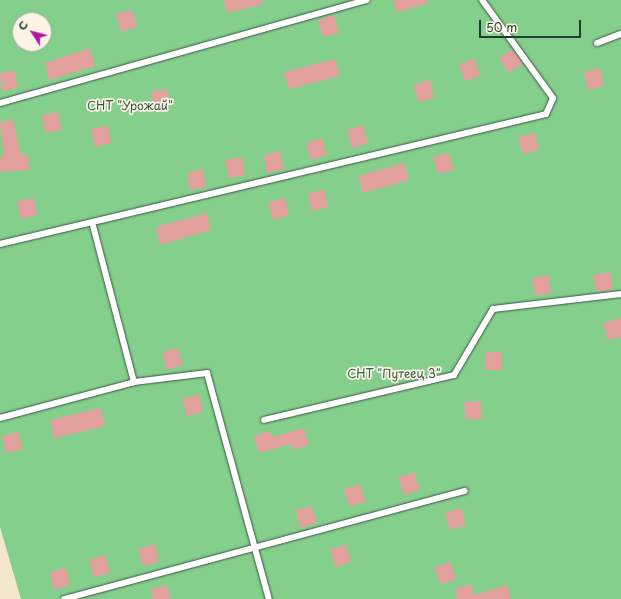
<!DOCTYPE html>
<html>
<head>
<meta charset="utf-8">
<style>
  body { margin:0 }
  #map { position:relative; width:621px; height:599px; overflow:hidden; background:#f3e6cb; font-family:"Playpen Sans",sans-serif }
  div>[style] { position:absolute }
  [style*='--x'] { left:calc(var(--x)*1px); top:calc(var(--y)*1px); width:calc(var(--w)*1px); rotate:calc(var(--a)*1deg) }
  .green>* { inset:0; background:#84cf8c }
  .building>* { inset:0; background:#e2a09d }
  .roads { filter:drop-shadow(0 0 1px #3f564b) drop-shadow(0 0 1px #3f564b) }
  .service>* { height:6px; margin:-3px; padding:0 3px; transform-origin:3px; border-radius:3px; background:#fff }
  span { translate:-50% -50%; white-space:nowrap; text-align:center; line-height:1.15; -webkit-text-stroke:3.5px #fcf5e5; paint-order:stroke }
  .park-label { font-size:12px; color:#335a46 }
  .north { position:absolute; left:12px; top:12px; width:40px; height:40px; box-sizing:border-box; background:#fcf5e5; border:1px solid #a4ab9e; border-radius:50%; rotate:306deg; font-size:11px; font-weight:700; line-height:16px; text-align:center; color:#1f3d34 }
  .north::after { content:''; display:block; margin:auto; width:14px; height:18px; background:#b5179e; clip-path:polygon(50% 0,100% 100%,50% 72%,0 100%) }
  .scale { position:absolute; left:479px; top:20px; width:102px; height:18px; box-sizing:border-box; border:2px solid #1f3d34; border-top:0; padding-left:5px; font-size:12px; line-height:14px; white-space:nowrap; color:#1f3d34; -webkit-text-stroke:3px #fcf5e5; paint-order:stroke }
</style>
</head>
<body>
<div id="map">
  <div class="green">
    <div style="clip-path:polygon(evenodd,0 0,621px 0,621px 599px,21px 599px,0 527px,0 0,20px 20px,44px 20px,44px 44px,20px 44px,20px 20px)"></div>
  </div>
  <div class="building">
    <div style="clip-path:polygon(224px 0,262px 0,263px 4px,227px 13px)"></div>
    <div style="clip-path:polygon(393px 0,428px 0,428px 3px,397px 12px)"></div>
    <div style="clip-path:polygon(132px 10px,137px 27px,121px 32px,116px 14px)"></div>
    <div style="clip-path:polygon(334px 15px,339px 33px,323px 37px,318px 20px)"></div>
    <div style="clip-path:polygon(90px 48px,95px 66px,49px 80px,45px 63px)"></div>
    <div style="clip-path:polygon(512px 49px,523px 64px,509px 73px,499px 58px)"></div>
    <div style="clip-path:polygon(335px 59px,340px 76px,289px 89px,284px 72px)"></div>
    <div style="clip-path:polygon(475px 59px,480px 76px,465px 81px,459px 64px)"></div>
    <div style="clip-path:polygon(600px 68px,604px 86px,588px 90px,584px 72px)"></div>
    <div style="clip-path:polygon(14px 70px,18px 88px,2px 91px,0 73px)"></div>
    <div style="clip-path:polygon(430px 80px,434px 98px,419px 102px,413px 85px)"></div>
    <div style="clip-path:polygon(167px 89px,171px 107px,155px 110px,151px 92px)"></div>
    <div style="clip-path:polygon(58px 112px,62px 130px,45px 133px,42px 115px)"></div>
    <div style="clip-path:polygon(13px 120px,21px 155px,28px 155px,30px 170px,0 172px,0 157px,4px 157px,0 122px)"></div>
    <div style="clip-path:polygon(363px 125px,368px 143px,352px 148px,347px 130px)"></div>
    <div style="clip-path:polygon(108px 126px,111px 143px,95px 147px,91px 129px)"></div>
    <div style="clip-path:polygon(535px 133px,539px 150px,523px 154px,518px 137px)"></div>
    <div style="clip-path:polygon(322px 138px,327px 155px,311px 160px,306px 143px)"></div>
    <div style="clip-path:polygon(280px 151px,284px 169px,267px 173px,264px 155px)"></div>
    <div style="clip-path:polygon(449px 153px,454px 170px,438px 174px,433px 157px)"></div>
    <div style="clip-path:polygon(242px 157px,245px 175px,229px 178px,225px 160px)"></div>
    <div style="clip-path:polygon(404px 163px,409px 180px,363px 193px,358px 176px)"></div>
    <div style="clip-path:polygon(203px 169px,206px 187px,190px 190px,187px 173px)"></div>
    <div style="clip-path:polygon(324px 189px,328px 207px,312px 211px,308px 194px)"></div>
    <div style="clip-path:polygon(34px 198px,37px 215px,21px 219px,17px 201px)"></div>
    <div style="clip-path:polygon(285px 198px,289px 215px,273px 220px,268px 202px)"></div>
    <div style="clip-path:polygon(207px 213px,211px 230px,160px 245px,156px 227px)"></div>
    <div style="clip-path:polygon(610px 272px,613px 289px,597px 292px,593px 275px)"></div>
    <div style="clip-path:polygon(549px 275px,551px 293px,535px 296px,532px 278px)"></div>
    <div style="clip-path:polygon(621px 318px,621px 337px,608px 340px,603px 323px)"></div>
    <div style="clip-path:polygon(178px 348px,183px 365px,167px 370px,162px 352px)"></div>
    <div style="clip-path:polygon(486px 352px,502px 352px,502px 370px,485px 370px)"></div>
    <div style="clip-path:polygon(199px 394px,203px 412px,187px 416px,182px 399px)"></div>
    <div style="clip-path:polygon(481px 401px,482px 419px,466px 420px,464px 402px)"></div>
    <div style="clip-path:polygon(101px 408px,105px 426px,54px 438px,50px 420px)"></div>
    <div style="clip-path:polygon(304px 428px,309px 445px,293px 450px,291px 444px,259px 453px,254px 436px,270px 431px,272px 437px)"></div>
    <div style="clip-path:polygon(18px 432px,23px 449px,6px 453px,2px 436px)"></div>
    <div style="clip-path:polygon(414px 472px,420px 490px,404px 495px,398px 477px)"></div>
    <div style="clip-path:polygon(360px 484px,366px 502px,349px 506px,344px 489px)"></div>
    <div style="clip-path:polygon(312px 506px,317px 523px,300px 528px,296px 510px)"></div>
    <div style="clip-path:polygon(461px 508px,466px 525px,450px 530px,445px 513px)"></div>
    <div style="clip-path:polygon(155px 544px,159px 562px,143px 566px,138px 549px)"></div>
    <div style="clip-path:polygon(346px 545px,351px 562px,335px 567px,330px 549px)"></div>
    <div style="clip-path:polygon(105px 555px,110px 573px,94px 577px,89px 560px)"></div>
    <div style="clip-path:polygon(451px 562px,456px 580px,440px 584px,434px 567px)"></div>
    <div style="clip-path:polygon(66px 568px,70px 585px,54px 590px,50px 572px)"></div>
    <div style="clip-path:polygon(471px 584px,474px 595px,507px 585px,511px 599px,457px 599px,455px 589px)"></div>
    <div style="clip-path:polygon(167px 585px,171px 599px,153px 599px,151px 589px)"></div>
  </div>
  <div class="roads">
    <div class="service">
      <div style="--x:597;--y:43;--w:26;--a:-21"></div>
      <div style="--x:0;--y:103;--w:381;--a:-15.7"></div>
      <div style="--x:0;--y:244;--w:561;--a:-13.39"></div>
      <div style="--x:546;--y:114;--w:17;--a:-66"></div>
      <div style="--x:553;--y:98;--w:121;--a:-125.9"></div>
      <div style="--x:134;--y:382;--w:74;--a:-7"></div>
      <div style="--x:207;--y:373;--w:234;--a:74.7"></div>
      <div style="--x:0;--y:418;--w:139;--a:-15"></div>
      <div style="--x:134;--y:382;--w:165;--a:-104.7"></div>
      <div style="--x:264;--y:420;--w:195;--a:-13.3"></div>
      <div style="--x:454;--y:375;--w:77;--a:-59.4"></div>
      <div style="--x:493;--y:309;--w:129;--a:-6.7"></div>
      <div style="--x:64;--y:599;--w:415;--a:-15.1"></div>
    </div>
  </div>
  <div class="park-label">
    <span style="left:130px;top:106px">СНТ "Урожай"</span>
    <span style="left:394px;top:374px">СНТ "Путеец 3"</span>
  </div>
  <div class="north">С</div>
  <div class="scale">50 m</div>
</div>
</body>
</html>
